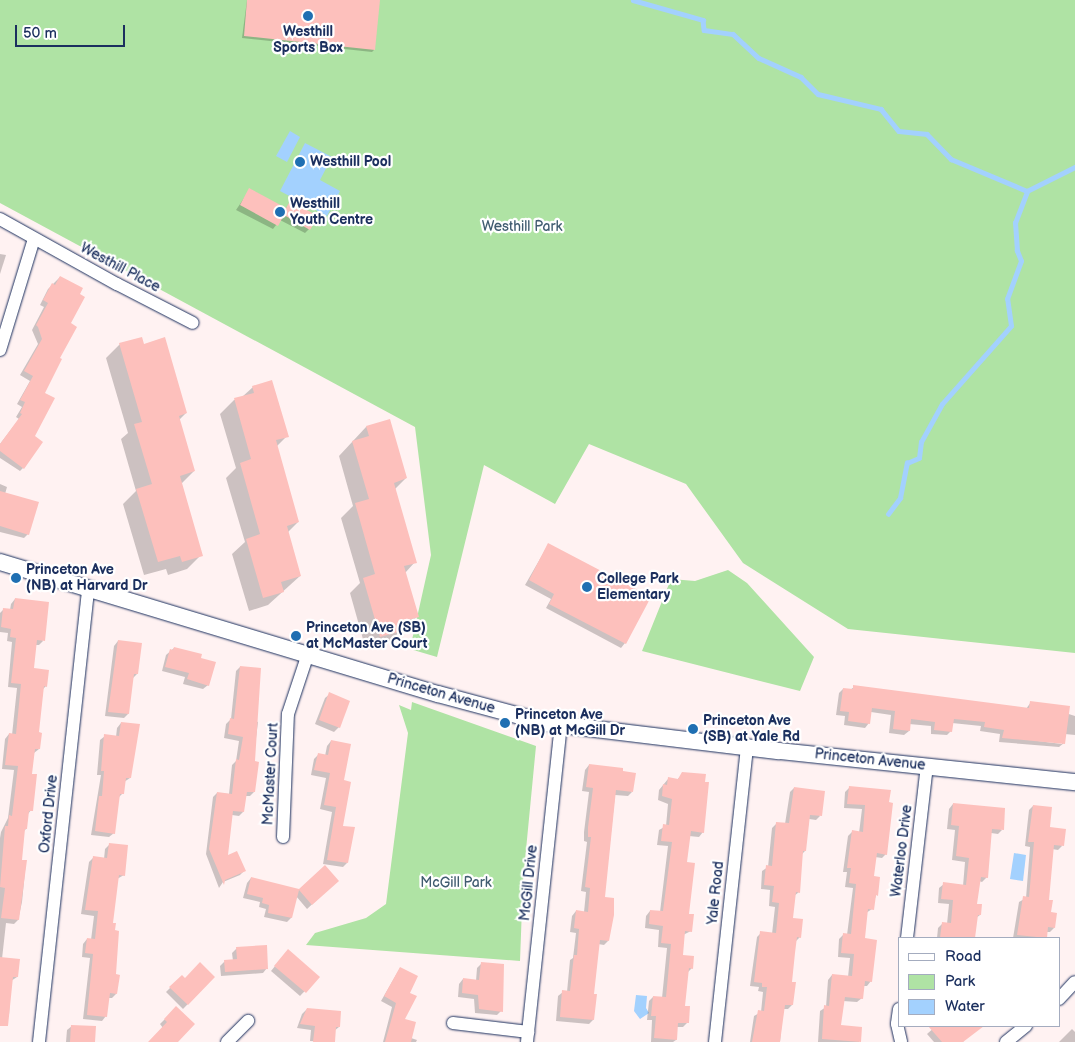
<!DOCTYPE html>
<html>
<head>
<meta charset="utf-8">
<style>
  body { margin:0 }
  #map { position:relative; width:1075px; height:1042px; overflow:hidden; background:#fff2f2; font-family:"Balsamiq Sans",sans-serif }
  div>[style] { position:absolute }
  [style*='--x'] { left:calc(var(--x)*1px); top:calc(var(--y)*1px); width:calc(var(--w)*1px); rotate:calc(var(--a)*1deg) }
  .green>* { inset:0; background:#afe3a4 }
  .water>* { inset:0; background:#a3d1fe }
  .shadow>* { inset:0; background:#0003 }
  .stream>* { height:4.5px; margin:-2.25px; padding:0 2.25px; transform-origin:2.25px; border-radius:2.25px; background:#a3d1fe }
  .building>* { inset:0; background:#fdc0bc }
  .roads { filter:drop-shadow(0 0 1px #1b2f5e) drop-shadow(0 0 1px #1b2f5e) }
  .minor>* { height:12px; margin:-6px; padding:0 6px; transform-origin:6px; border-radius:6px; background:#fff }
  .tertiary>* { height:16px; margin:-8px; padding:0 8px; transform-origin:8px; border-radius:8px; background:#fff }
  .dots>* { width:14px; height:14px; translate:-50% -50%; box-sizing:border-box; border:2px solid #fff; border-radius:50% }
  span { translate:-50% -50%; white-space:nowrap; text-align:center; line-height:1.15; -webkit-text-stroke:4.5px #fff; paint-order:stroke }
  .poi-label { font-size:14px; color:#1b2f5e; font-weight:700 }
  .left { translate:0 -50%; text-align:left }
  .park-label { font-size:14px; color:#405c70 }
  .street-label { font-size:14px; color:#1b2f5e }
  .legend { position:absolute; left:898px; top:937px; width:162px; height:90px; box-sizing:border-box; background:#fff; border:1px solid #a4acbf; margin:0; padding:6px 9px; list-style:none; font-size:15px; color:#1b2f5e }
  .legend li { display:flex; align-items:center; gap:10px; height:25px }
  .legend b { width:25px; border:1px solid #a4acbf }
  .scale { position:absolute; left:15px; top:25px; width:110px; height:22px; box-sizing:border-box; border:2px solid #1b2f5e; border-top:0; padding-left:6px; font-size:15px; line-height:18px; white-space:nowrap; color:#1b2f5e; -webkit-text-stroke:4px #fff; paint-order:stroke }
</style>
</head>
<body>
<div id="map">
  <div class="green">
    <div style="clip-path:polygon(0 0,1075px 0,1075px 653px,848px 629px,743px 563px,686px 484px,589px 444px,555px 504px,484px 465px,437px 657px,410px 649px,431px 555px,415px 427px,0 203px)"></div>
    <div style="clip-path:polygon(728px 570px,747px 583px,814px 657px,800px 691px,642px 651px,671px 579px,695px 581px)"></div>
    <div style="clip-path:polygon(412px 702px,536px 746px,523px 881px,520px 961px,306px 945px,315px 933px,366px 918px,386px 904px,408px 733px,399px 705px,411px 710px)"></div>
  </div>
  <div class="water">
    <div style="clip-path:polygon(290px 131px,300px 137px,287px 162px,276px 156px)"></div>
    <div style="clip-path:polygon(305px 143px,332px 157px,320px 180px,340px 191px,327px 216px,280px 191px)"></div>
    <div style="clip-path:polygon(1014px 853px,1026px 855px,1023px 881px,1010px 879px)"></div>
    <div style="clip-path:polygon(636px 995px,647px 996px,646px 1008px,649px 1013px,640px 1019px,634px 1011px)"></div>
  </div>
  <div class="shadow">
    <div style="clip-path:polygon(247px 0,379px 0,374px 50px,372px 52px,242px 38px)"></div>
    <div style="clip-path:polygon(250px 189px,285px 209px,290px 203px,309px 229px,305px 233px,280px 220px,273px 229px,236px 210px)"></div>
    <div style="clip-path:polygon(0 254px,6px 255px,0 274px)"></div>
    <div style="clip-path:polygon(60px 277px,69px 324px,43px 393px,24px 467px,20px 471px,0 458px,0 444px,19px 419px,16px 417px,22px 407px,17px 404px,30px 381px,20px 375px,38px 344px,32px 330px,44px 307px,40px 305px,48px 289px)"></div>
    <div style="clip-path:polygon(120px 344px,143px 345px,186px 413px,179px 420px,194px 471px,181px 484px,201px 555px,187px 569px,168px 575px,166px 569px,144px 575px,123px 504px,136px 491px,121px 439px,128px 433px,106px 358px)"></div>
    <div style="clip-path:polygon(253px 387px,287px 436px,276px 447px,298px 522px,287px 533px,300px 576px,268px 605px,249px 611px,232px 554px,245px 542px,226px 478px,236px 468px,220px 414px,234px 400px,242px 397px)"></div>
    <div style="clip-path:polygon(389px 421px,406px 478px,394px 490px,415px 562px,405px 573px,418px 616px,385px 645px,366px 650px,350px 593px,360px 583px,341px 518px,353px 506px,339px 456px,366px 427px)"></div>
    <div style="clip-path:polygon(0 484px,7px 487px,5px 494px,28px 534px,24px 538px,0 532px)"></div>
    <div style="clip-path:polygon(548px 545px,625px 643px,621px 648px,546px 608px,551px 599px,525px 585px)"></div>
    <div style="clip-path:polygon(15px 599px,43px 641px,39px 645px,35px 645px,32px 669px,46px 686px,43px 689px,38px 733px,39px 749px,34px 753px,31px 775px,31px 810px,28px 814px,26px 829px,23px 832px,21px 861px,26px 861px,22px 902px,18px 920px,14px 924px,6px 923px,2px 959px,17px 977px,11px 981px,9px 1015px,5px 1019px,0 1019px,0 838px,1px 832px,8px 818px,14px 770px,2px 769px,5px 739px,9px 734px,12px 735px,17px 688px,8px 687px,12px 642px,7px 641px,8px 633px,0 632px,0 613px,4px 609px,10px 610px,11px 604px)"></div>
    <div style="clip-path:polygon(118px 641px,137px 674px,132px 679px,128px 714px,124px 718px,105px 716px,114px 646px)"></div>
    <div style="clip-path:polygon(174px 648px,208px 685px,203px 689px,183px 684px,185px 677px,162px 671px,166px 655px)"></div>
    <div style="clip-path:polygon(240px 667px,254px 721px,258px 722px,253px 762px,254px 792px,250px 796px,245px 796px,243px 812px,239px 816px,232px 815px,226px 857px,244px 871px,240px 875px,223px 882px,219px 888px,206px 854px,213px 797px,217px 793px,229px 794px,232px 765px,236px 761px,239px 741px,224px 738px,226px 724px,231px 719px,236px 671px)"></div>
    <div style="clip-path:polygon(evenodd,854px 687px,1026px 709px,1031px 702px,1075px 716px,1075px 735px,1065px 734px,1064px 743px,1059px 747px,999px 742px,1000px 734px,980px 731px,981px 726px,952px 723px,951px 731px,947px 735px,931px 734px,931px 726px,909px 724px,909px 731px,904px 735px,889px 733px,891px 715px,871px 712px,869px 723px,865px 728px,844px 725px,845px 716px,836px 715px,839px 693px,843px 689px,850px 690px,854px 687px,1038px 741px,1062px 742px,1062px 744px,1038px 741px)"></div>
    <div style="clip-path:polygon(330px 694px,339px 727px,334px 732px,315px 724px,325px 698px)"></div>
    <div style="clip-path:polygon(121px 723px,130px 778px,124px 782px,123px 793px,118px 798px,114px 833px,109px 837px,91px 835px,101px 775px,97px 775px,100px 740px,105px 736px,116px 737px,117px 728px)"></div>
    <div style="clip-path:polygon(331px 741px,342px 781px,342px 827px,347px 863px,343px 867px,323px 864px,332px 812px,320px 809px,326px 778px,311px 775px,314px 759px,318px 755px,325px 756px,327px 746px)"></div>
    <div style="clip-path:polygon(589px 765px,632px 792px,628px 796px,615px 795px,604px 898px,608px 941px,604px 945px,598px 944px,593px 995px,593px 1020px,589px 1024px,556px 1021px,558px 996px,563px 992px,567px 992px,570px 960px,573px 958px,576px 933px,570px 932px,572px 916px,576px 911px,584px 912px,586px 892px,581px 891px,587px 842px,584px 841px,584px 832px,589px 792px,582px 791px,585px 770px)"></div>
    <div style="clip-path:polygon(683px 773px,703px 832px,699px 837px,689px 836px,686px 863px,687px 915px,691px 931px,683px 935px,681px 956px,692px 968px,687px 973px,684px 1007px,687px 1023px,683px 1027px,677px 1027px,676px 1040px,673px 1042px,651px 1042px,652px 1020px,647px 1020px,649px 1001px,653px 997px,662px 998px,667px 948px,658px 947px,659px 930px,645px 928px,646px 916px,650px 911px,660px 912px,668px 846px,657px 845px,659px 830px,666px 826px,668px 804px,658px 800px,659px 790px,668px 779px,677px 780px)"></div>
    <div style="clip-path:polygon(850px 787px,889px 791px,886px 854px,882px 858px,875px 857px,872px 877px,876px 895px,872px 909px,866px 913px,864px 940px,871px 981px,867px 986px,863px 986px,862px 998px,857px 1002px,843px 1001px,840px 1026px,861px 1028px,859px 1042px,818px 1042px,820px 1011px,826px 1007px,828px 980px,832px 975px,848px 977px,850px 958px,838px 957px,839px 939px,844px 934px,847px 935px,853px 888px,845px 887px,847px 872px,843px 872px,848px 836px,852px 832px,859px 833px,862px 809px,844px 808px,845px 792px)"></div>
    <div style="clip-path:polygon(794px 788px,820px 816px,816px 820px,809px 819px,805px 851px,802px 854px,799px 892px,794px 896px,792px 919px,800px 937px,795px 942px,790px 983px,792px 1005px,788px 1009px,783px 1009px,780px 1042px,750px 1042px,754px 1016px,761px 1012px,763px 992px,758px 991px,759px 987px,750px 986px,757px 937px,761px 933px,772px 934px,775px 907px,769px 906px,770px 890px,761px 889px,762px 871px,768px 867px,772px 828px,777px 823px,785px 824px,790px 792px)"></div>
    <div style="clip-path:polygon(953px 804px,1002px 830px,998px 834px,991px 833px,987px 877px,982px 882px,979px 881px,976px 905px,980px 915px,976px 918px,974px 938px,937px 938px,938px 928px,942px 924px,947px 924px,949px 904px,938px 903px,939px 888px,944px 884px,963px 886px,965px 862px,952px 860px,955px 830px,947px 829px,949px 809px)"></div>
    <div style="clip-path:polygon(1033px 806px,1062px 846px,1058px 850px,1052px 849px,1048px 901px,1054px 928px,1050px 932px,1046px 932px,1045px 938px,1013px 938px,1019px 902px,1026px 898px,1030px 847px,1025px 846px,1029px 810px)"></div>
    <div style="clip-path:polygon(109px 845px,124px 875px,117px 879px,111px 924px,116px 994px,112px 998px,108px 998px,106px 1016px,102px 1021px,83px 1019px,90px 958px,82px 957px,83px 944px,87px 939px,91px 940px,94px 916px,81px 914px,89px 862px,93px 858px,104px 859px,105px 849px)"></div>
    <div style="clip-path:polygon(325px 867px,333px 885px,307px 909px,296px 896px,291px 918px,287px 922px,264px 917px,266px 909px,259px 907px,260px 902px,243px 898px,247px 883px,251px 878px,299px 890px)"></div>
    <div style="clip-path:polygon(237px 948px,267px 968px,263px 973px,221px 976px,220px 966px,225px 961px,233px 961px,232px 953px)"></div>
    <div style="clip-path:polygon(284px 955px,318px 977px,300px 996px,271px 971px)"></div>
    <div style="clip-path:polygon(481px 964px,501px 1011px,497px 1015px,475px 1013px,474px 999px,458px 997px,459px 984px,463px 979px,476px 981px,477px 968px)"></div>
    <div style="clip-path:polygon(400px 968px,408px 993px,403px 1019px,411px 1038px,417px 1040px,416px 1042px,383px 1042px,392px 1007px,381px 1001px)"></div>
    <div style="clip-path:polygon(182px 976px,185px 979px,214px 977px,183px 1009px,166px 992px)"></div>
    <div style="clip-path:polygon(176px 1008px,176px 1042px,150px 1042px,163px 1028px,160px 1024px)"></div>
    <div style="clip-path:polygon(307px 1009px,339px 1027px,334px 1031px,333px 1042px,310px 1041px,311px 1030px,297px 1028px,302px 1014px)"></div>
    <div style="clip-path:polygon(72px 1026px,93px 1042px,66px 1042px,67px 1030px)"></div>
    <div style="clip-path:polygon(936px 1026px,973px 1026px,963px 1042px,934px 1042px,927px 1034px)"></div>
    <div style="clip-path:polygon(1072px 1029px,1075px 1032px,1075px 1042px,1059px 1042px)"></div>
  </div>
  <div class="stream">
    <div style="--x:633;--y:0;--w:73;--a:15.9"></div>
    <div style="--x:703;--y:20;--w:10;--a:84"></div>
    <div style="--x:704;--y:30;--w:29;--a:8"></div>
    <div style="--x:733;--y:34;--w:35;--a:43"></div>
    <div style="--x:759;--y:58;--w:46;--a:24.3"></div>
    <div style="--x:801;--y:77;--w:24;--a:45"></div>
    <div style="--x:818;--y:94;--w:65;--a:13.4"></div>
    <div style="--x:881;--y:109;--w:28;--a:51"></div>
    <div style="--x:899;--y:131;--w:28;--a:6"></div>
    <div style="--x:927;--y:134;--w:35;--a:46"></div>
    <div style="--x:951;--y:159;--w:82;--a:22.8"></div>
    <div style="--x:888;--y:514;--w:20;--a:-53"></div>
    <div style="--x:900;--y:498;--w:36;--a:-79"></div>
    <div style="--x:907;--y:463;--w:13;--a:-23"></div>
    <div style="--x:919;--y:458;--w:16;--a:-83"></div>
    <div style="--x:921;--y:442;--w:43;--a:-61.1"></div>
    <div style="--x:942;--y:404;--w:104;--a:-48.5"></div>
    <div style="--x:1011;--y:326;--w:27;--a:-98"></div>
    <div style="--x:1007;--y:299;--w:40;--a:-69.8"></div>
    <div style="--x:1021;--y:261;--w:11;--a:-112"></div>
    <div style="--x:1017;--y:251;--w:28;--a:-94"></div>
    <div style="--x:1015;--y:223;--w:34;--a:-69"></div>
    <div style="--x:1027;--y:191;--w:54;--a:-26.6"></div>
  </div>
  <div class="building">
    <div style="clip-path:polygon(247px 0,380px 0,375px 50px,244px 36px)"></div>
    <div style="clip-path:polygon(249px 188px,286px 208px,290px 201px,318px 216px,310px 230px,284px 215px,278px 226px,240px 205px)"></div>
    <div style="clip-path:polygon(60px 276px,83px 288px,80px 294px,85px 297px,71px 323px,77px 327px,60px 358px,62px 359px,45px 393px,55px 398px,35px 436px,43px 442px,24px 469px,0 451px,0 444px,22px 414px,20px 413px,25px 402px,20px 400px,33px 376px,24px 371px,42px 339px,38px 327px,36px 325px,48px 303px,43px 300px,52px 283px,55px 285px)"></div>
    <div style="clip-path:polygon(142px 337px,144px 344px,165px 337px,187px 413px,179px 416px,195px 471px,180px 476px,203px 556px,182px 562px,180px 556px,158px 562px,136px 489px,152px 484px,134px 424px,142px 422px,119px 343px)"></div>
    <div style="clip-path:polygon(272px 380px,289px 437px,276px 440px,299px 522px,287px 526px,301px 576px,281px 582px,284px 592px,263px 598px,246px 539px,260px 534px,240px 463px,251px 459px,234px 398px,254px 393px,252px 386px)"></div>
    <div style="clip-path:polygon(390px 419px,407px 478px,394px 483px,417px 563px,404px 566px,419px 617px,398px 623px,401px 631px,380px 637px,363px 578px,375px 574px,355px 503px,369px 499px,352px 441px,369px 436px,366px 426px)"></div>
    <div style="clip-path:polygon(0 491px,39px 502px,29px 535px,0 526px)"></div>
    <div style="clip-path:polygon(548px 543px,651px 597px,626px 644px,549px 604px,554px 594px,529px 580px)"></div>
    <div style="clip-path:polygon(15px 598px,49px 602px,45px 641px,37px 640px,34px 668px,49px 670px,47px 687px,44px 686px,39px 732px,42px 733px,40px 749px,35px 749px,32px 774px,37px 774px,33px 811px,29px 811px,27px 829px,25px 829px,22px 860px,27px 860px,19px 920px,1px 918px,5px 888px,0 887px,5px 826px,8px 826px,9px 815px,12px 816px,18px 766px,5px 765px,9px 733px,16px 734px,21px 684px,11px 683px,16px 638px,10px 637px,11px 629px,1px 627px,3px 608px,13px 609px)"></div>
    <div style="clip-path:polygon(118px 640px,142px 643px,138px 674px,134px 674px,129px 714px,108px 712px)"></div>
    <div style="clip-path:polygon(174px 647px,202px 654px,201px 658px,216px 662px,209px 686px,187px 679px,189px 673px,165px 667px,170px 649px,173px 650px)"></div>
    <div style="clip-path:polygon(240px 666px,261px 668px,255px 761px,259px 762px,255px 792px,247px 792px,244px 812px,233px 811px,228px 855px,237px 851px,246px 871px,225px 880px,224px 885px,209px 849px,217px 792px,232px 794px,236px 759px,239px 760px,243px 737px,228px 734px,230px 718px,234px 719px)"></div>
    <div style="clip-path:polygon(853px 685px,1029px 708px,1030px 701px,1070px 706px,1065px 744px,1002px 738px,1004px 730px,984px 727px,985px 722px,954px 719px,952px 732px,934px 730px,935px 722px,911px 719px,910px 731px,893px 729px,895px 711px,872px 708px,870px 724px,848px 721px,849px 712px,840px 711px,843px 688px,853px 689px)"></div>
    <div style="clip-path:polygon(329px 692px,350px 701px,340px 728px,319px 720px)"></div>
    <div style="clip-path:polygon(121px 722px,140px 724px,131px 778px,126px 778px,124px 794px,120px 794px,115px 834px,95px 831px,99px 796px,102px 796px,104px 771px,101px 771px,104px 734px,119px 736px)"></div>
    <div style="clip-path:polygon(331px 740px,351px 744px,344px 780px,351px 782px,343px 826px,355px 827px,348px 863px,327px 860px,336px 807px,324px 805px,330px 773px,314px 770px,318px 753px,328px 755px)"></div>
    <div style="clip-path:polygon(589px 764px,623px 768px,623px 771px,636px 773px,633px 792px,616px 790px,605px 897px,614px 898px,614px 915px,609px 941px,600px 940px,594px 994px,597px 994px,594px 1020px,560px 1017px,562px 990px,570px 991px,574px 955px,577px 955px,579px 929px,574px 928px,576px 910px,588px 912px,590px 888px,585px 887px,591px 837px,588px 837px,588px 827px,593px 788px,586px 787px)"></div>
    <div style="clip-path:polygon(682px 772px,706px 774px,705px 782px,709px 782px,704px 833px,691px 831px,687px 862px,695px 863px,689px 914px,694px 914px,692px 932px,685px 931px,683px 955px,694px 956px,693px 969px,689px 968px,685px 1006px,690px 1006px,689px 1023px,678px 1023px,677px 1040px,654px 1038px,656px 1016px,651px 1016px,653px 996px,666px 997px,671px 944px,661px 943px,663px 926px,649px 924px,650px 910px,663px 911px,672px 842px,661px 841px,663px 824px,669px 825px,672px 799px,662px 796px,663px 784px,667px 785px,668px 777px,678px 779px)"></div>
    <div style="clip-path:polygon(849px 786px,891px 790px,889px 802px,893px 803px,887px 855px,877px 853px,874px 876px,880px 877px,878px 896px,876px 895px,874px 910px,868px 909px,865px 938px,877px 940px,872px 982px,865px 981px,863px 999px,845px 997px,841px 1025px,862px 1027px,861px 1042px,822px 1039px,824px 1005px,829px 1006px,832px 974px,852px 976px,854px 954px,841px 953px,843px 933px,851px 934px,856px 884px,849px 883px,851px 868px,847px 868px,852px 830px,863px 832px,865px 805px,847px 804px)"></div>
    <div style="clip-path:polygon(794px 787px,825px 791px,822px 816px,810px 815px,806px 851px,803px 851px,800px 893px,796px 892px,793px 918px,803px 919px,801px 938px,797px 937px,795px 953px,792px 982px,796px 982px,793px 1005px,785px 1005px,780px 1042px,752px 1042px,758px 1010px,764px 1011px,767px 987px,762px 987px,762px 983px,754px 982px,760px 931px,776px 933px,779px 903px,772px 902px,774px 886px,764px 885px,766px 865px,772px 866px,776px 822px,789px 823px)"></div>
    <div style="clip-path:polygon(953px 803px,1005px 808px,1004px 830px,992px 829px,988px 878px,981px 877px,977px 904px,982px 904px,981px 915px,978px 915px,975px 938px,940px 938px,942px 922px,951px 923px,953px 900px,941px 899px,943px 882px,966px 885px,969px 858px,956px 856px,959px 826px,951px 825px)"></div>
    <div style="clip-path:polygon(1033px 805px,1052px 807px,1050px 827px,1066px 829px,1064px 846px,1054px 845px,1049px 900px,1053px 900px,1051px 912px,1057px 913px,1055px 928px,1048px 927px,1047px 938px,1017px 935px,1023px 896px,1029px 897px,1034px 842px,1028px 842px)"></div>
    <div style="clip-path:polygon(109px 843px,128px 845px,125px 876px,119px 875px,113px 923px,116px 923px,115px 930px,119px 931px,116px 974px,120px 975px,117px 994px,110px 993px,107px 1017px,87px 1015px,93px 954px,85px 953px,87px 938px,95px 939px,98px 911px,85px 910px,93px 856px,107px 858px)"></div>
    <div style="clip-path:polygon(325px 865px,339px 881px,312px 905px,299px 890px,292px 918px,268px 913px,269px 905px,262px 903px,263px 898px,247px 894px,251px 877px,299px 889px)"></div>
    <div style="clip-path:polygon(267px 945px,268px 969px,225px 972px,224px 960px,237px 959px,236px 947px)"></div>
    <div style="clip-path:polygon(288px 949px,320px 977px,306px 993px,274px 966px)"></div>
    <div style="clip-path:polygon(0 957px,20px 959px,18px 977px,13px 977px,8px 1026px,0 1026px)"></div>
    <div style="clip-path:polygon(200px 962px,215px 977px,188px 1005px,169px 987px,182px 975px,185px 978px)"></div>
    <div style="clip-path:polygon(481px 962px,504px 964px,503px 1012px,479px 1009px,478px 995px,462px 993px,463px 978px,479px 980px)"></div>
    <div style="clip-path:polygon(400px 967px,418px 976px,410px 993px,417px 996px,405px 1019px,416px 1022px,411px 1042px,385px 1042px,396px 1003px,384px 996px)"></div>
    <div style="clip-path:polygon(176px 1006px,195px 1024px,178px 1042px,148px 1042px,167px 1022px,164px 1019px)"></div>
    <div style="clip-path:polygon(307px 1008px,341px 1011px,340px 1027px,336px 1027px,335px 1042px,313px 1042px,315px 1026px,300px 1024px)"></div>
    <div style="clip-path:polygon(71px 1025px,96px 1026px,95px 1042px,70px 1042px)"></div>
    <div style="clip-path:polygon(928px 1026px,984px 1026px,963px 1042px,942px 1042px)"></div>
  </div>
  <div class="roads">
    <div class="minor">
      <div style="--x:0;--y:219;--w:134;--a:29.1"></div>
      <div style="--x:117;--y:284;--w:85;--a:27.2"></div>
      <div style="--x:0;--y:350;--w:116;--a:-73"></div>
      <div style="--x:283;--y:837;--w:123;--a:-87.7"></div>
      <div style="--x:288;--y:714;--w:63;--a:-71.6"></div>
      <div style="--x:907;--y:938;--w:173;--a:-83.4"></div>
      <div style="--x:1059;--y:999;--w:23;--a:-47"></div>
      <div style="--x:899;--y:1009;--w:15;--a:98"></div>
      <div style="--x:897;--y:1024;--w:18;--a:77"></div>
      <div style="--x:453;--y:1023;--w:76;--a:6.8"></div>
      <div style="--x:39;--y:1042;--w:455;--a:-83.8"></div>
      <div style="--x:227;--y:1042;--w:30;--a:-45"></div>
      <div style="--x:527;--y:1042;--w:318;--a:-83.9"></div>
      <div style="--x:715;--y:1042;--w:297;--a:-83.8"></div>
      <div style="--x:1006;--y:1042;--w:26;--a:-39"></div>
    </div>
    <div class="tertiary">
      <div style="--x:0;--y:562;--w:457;--a:16.8"></div>
      <div style="--x:438;--y:694;--w:112;--a:15"></div>
      <div style="--x:546;--y:723;--w:235;--a:6.9"></div>
      <div style="--x:779;--y:751;--w:298;--a:6"></div>
    </div>
  </div>
  <div class="dots">
    <div style="left:308px;top:16px;background:#1f6fb2"></div>
    <div style="left:300px;top:162px;background:#1f6fb2"></div>
    <div style="left:280px;top:212px;background:#1f6fb2"></div>
    <div style="left:16px;top:578px;background:#1f6fb2"></div>
    <div style="left:587px;top:587px;background:#1f6fb2"></div>
    <div style="left:296px;top:636px;background:#1f6fb2"></div>
    <div style="left:505px;top:723px;background:#1f6fb2"></div>
    <div style="left:693px;top:729px;background:#1f6fb2"></div>
  </div>
  <div class="poi-label">
    <span style="left:308px;top:40px">Westhill<br>Sports Box</span>
    <span class="left" style="left:310px;top:162px">Westhill Pool</span>
    <span class="left" style="left:290px;top:212px">Westhill<br>Youth Centre</span>
    <span class="left" style="left:26px;top:578px">Princeton Ave<br>(NB) at Harvard Dr</span>
    <span class="left" style="left:597px;top:587px">College Park<br>Elementary</span>
    <span class="left" style="left:306px;top:636px">Princeton Ave (SB)<br>at McMaster Court</span>
    <span class="left" style="left:515px;top:723px">Princeton Ave<br>(NB) at McGill Dr</span>
    <span class="left" style="left:703px;top:729px">Princeton Ave<br>(SB) at Yale Rd</span>
  </div>
  <div class="park-label">
    <span style="left:522px;top:227px">Westhill Park</span>
    <span style="left:456px;top:883px">McGill Park</span>
  </div>
  <div class="street-label">
    <span style="left:120px;top:268px;rotate:28deg">Westhill Place</span>
    <span style="left:441px;top:694px;rotate:16deg">Princeton Avenue</span>
    <span style="left:870px;top:760px;rotate:6deg">Princeton Avenue</span>
    <span style="left:271px;top:774px;rotate:-87deg">McMaster Court</span>
    <span style="left:49px;top:814px;rotate:-84deg">Oxford Drive</span>
    <span style="left:902px;top:851px;rotate:-83deg">Waterloo Drive</span>
    <span style="left:529px;top:883px;rotate:-84deg">McGill Drive</span>
    <span style="left:716px;top:893px;rotate:-84deg">Yale Road</span>
  </div>
  <ul class="legend">
  <li><b style="height:6px;background:#fff"></b>Road</li>
  <li><b style="height:14px;background:#afe3a4"></b>Park</li>
  <li><b style="height:14px;background:#a3d1fe"></b>Water</li>
  </ul>
  <div class="scale">50 m</div>
</div>
</body>
</html>
